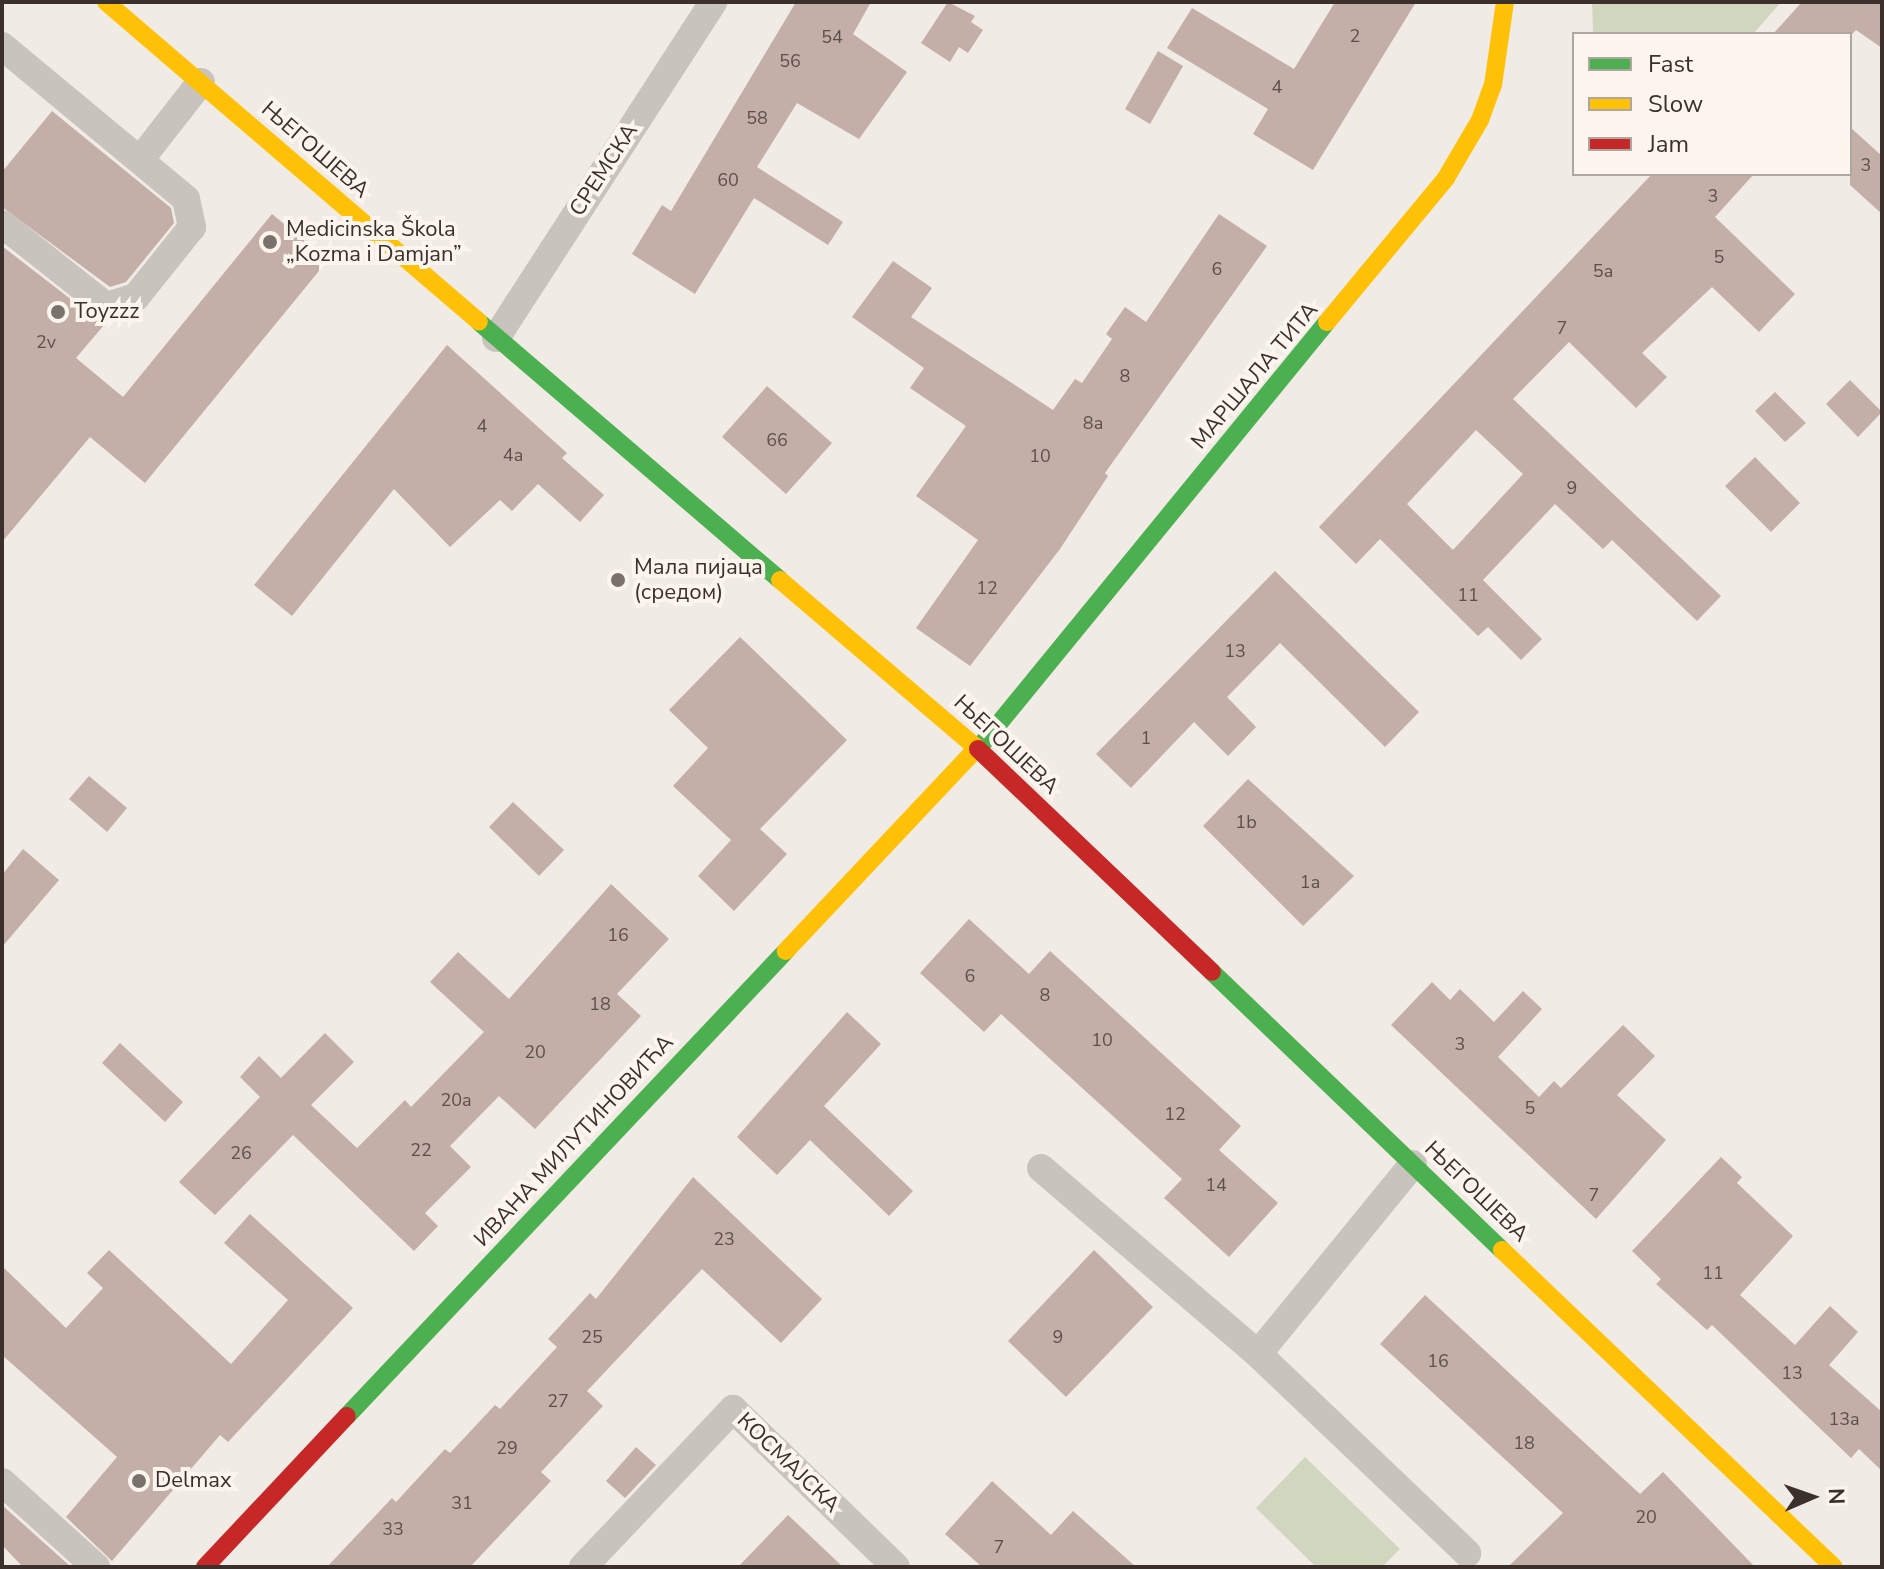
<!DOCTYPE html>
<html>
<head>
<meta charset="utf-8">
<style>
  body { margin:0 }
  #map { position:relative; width:1884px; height:1569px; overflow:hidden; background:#f0ebe5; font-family:"Nunito Sans",sans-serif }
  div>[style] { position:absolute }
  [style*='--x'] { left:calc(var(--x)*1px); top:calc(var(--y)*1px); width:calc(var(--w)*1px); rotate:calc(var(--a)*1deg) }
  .green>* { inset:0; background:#d1d6bf }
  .building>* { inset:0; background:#c3afa7 }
  .street>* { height:28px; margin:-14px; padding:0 14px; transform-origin:14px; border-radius:14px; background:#c9c3be }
  .fast>* { height:18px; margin:-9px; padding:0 9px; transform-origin:9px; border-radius:9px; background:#4caf50 }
  .slow>* { height:18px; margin:-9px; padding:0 9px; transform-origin:9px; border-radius:9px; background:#ffc107 }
  .jam>* { height:18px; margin:-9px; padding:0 9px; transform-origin:9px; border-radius:9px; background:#c62828 }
  .dots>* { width:22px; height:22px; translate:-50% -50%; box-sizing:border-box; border:4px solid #fbf5ee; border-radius:50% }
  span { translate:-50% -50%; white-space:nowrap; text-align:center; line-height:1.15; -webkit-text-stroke:8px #fbf5ee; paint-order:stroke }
  .number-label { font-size:18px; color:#5d504a }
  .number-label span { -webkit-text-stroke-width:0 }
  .street-label { font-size:22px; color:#3b302b }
  .poi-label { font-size:22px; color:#3b302b }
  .left { translate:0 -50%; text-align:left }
  .frame { position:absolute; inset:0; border:4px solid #3b302b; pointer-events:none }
  .legend { position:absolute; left:1572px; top:32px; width:280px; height:144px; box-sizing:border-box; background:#fbf5ee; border:2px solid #aea6a0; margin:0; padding:10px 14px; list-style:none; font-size:24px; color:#3b302b }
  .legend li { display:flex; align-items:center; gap:16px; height:40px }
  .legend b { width:40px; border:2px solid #aea6a0 }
  .north { position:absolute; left:1772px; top:1457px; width:80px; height:80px; -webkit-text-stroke:6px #fbf5ee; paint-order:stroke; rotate:88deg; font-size:22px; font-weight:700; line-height:32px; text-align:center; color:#3b302b }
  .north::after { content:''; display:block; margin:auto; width:28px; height:36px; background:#3b302b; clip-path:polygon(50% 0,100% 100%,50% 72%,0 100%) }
</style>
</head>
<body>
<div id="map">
  <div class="green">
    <div style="clip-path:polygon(1592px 2px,1781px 2px,1753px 34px,1593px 34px)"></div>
    <div style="clip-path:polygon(1305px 1457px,1400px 1549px,1382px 1567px,1316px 1567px,1256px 1508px)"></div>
  </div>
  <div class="building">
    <div style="clip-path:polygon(796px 2px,871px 2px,853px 34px,907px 72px,859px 139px,797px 103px,757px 167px,843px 222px,828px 245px,754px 198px,695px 294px,632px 254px,662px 205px,671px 211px)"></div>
    <div style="clip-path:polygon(948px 2px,975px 16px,971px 22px,983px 30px,968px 53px,959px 47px,950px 62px,921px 43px)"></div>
    <div style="clip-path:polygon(1335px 2px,1416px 2px,1313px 170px,1253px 134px,1268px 109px,1167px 48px,1192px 8px,1294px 69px)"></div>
    <div style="clip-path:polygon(1802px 2px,1882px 2px,1882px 48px,1856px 30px,1852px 34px,1773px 34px)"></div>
    <div style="clip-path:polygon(1158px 51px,1183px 66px,1150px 124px,1125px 109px)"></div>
    <div style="clip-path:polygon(52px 111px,171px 208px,174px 223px,126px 282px,110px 287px,2px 207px,2px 172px)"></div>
    <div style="clip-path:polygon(1850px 127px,1882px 156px,1882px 214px,1850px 185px)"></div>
    <div style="clip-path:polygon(evenodd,1652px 174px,1754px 174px,1715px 217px,1795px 294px,1759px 332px,1712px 287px,1642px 353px,1667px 377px,1636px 408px,1569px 342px,1513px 399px,1721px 596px,1697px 621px,1612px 540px,1603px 549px,1555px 504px,1483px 580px,1542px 639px,1521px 660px,1488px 627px,1478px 636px,1380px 539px,1356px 564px,1319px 527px,1652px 174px,1476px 430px,1523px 474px,1453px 550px,1407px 504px,1476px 430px)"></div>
    <div style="clip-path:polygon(272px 214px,328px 260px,145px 483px,90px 437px,2px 542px,2px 246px,104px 325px,76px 358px,123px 397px)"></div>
    <div style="clip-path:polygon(1219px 214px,1267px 246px,1105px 473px,1108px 476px,1060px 549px,970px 666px,916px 628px,978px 540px,916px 496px,966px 426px,910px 388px,924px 368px,852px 317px,893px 261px,932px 288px,911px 317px,1053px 410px,1075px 379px,1082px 383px,1112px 339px,1106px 334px,1125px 307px,1146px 322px)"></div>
    <div style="clip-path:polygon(447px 345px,567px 453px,562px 458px,604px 495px,580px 522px,538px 484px,512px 511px,500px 500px,450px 547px,394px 489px,292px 616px,254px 585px)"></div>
    <div style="clip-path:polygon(1850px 380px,1882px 412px,1858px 437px,1826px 404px)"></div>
    <div style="clip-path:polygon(767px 386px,832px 443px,786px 494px,722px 437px)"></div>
    <div style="clip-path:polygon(1775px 392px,1806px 423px,1785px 442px,1755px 411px)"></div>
    <div style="clip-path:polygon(1755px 457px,1800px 503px,1771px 532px,1725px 486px)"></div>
    <div style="clip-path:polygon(1275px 571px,1419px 712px,1385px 747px,1280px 643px,1227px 697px,1256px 727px,1228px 756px,1194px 722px,1131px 788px,1096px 754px)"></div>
    <div style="clip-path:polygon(740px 637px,847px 740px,760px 829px,787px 854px,734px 911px,698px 876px,731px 840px,673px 786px,708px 748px,669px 710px)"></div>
    <div style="clip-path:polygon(89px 776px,127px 808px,107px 832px,69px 799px)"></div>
    <div style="clip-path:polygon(1248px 779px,1354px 876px,1303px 926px,1203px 826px)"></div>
    <div style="clip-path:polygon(513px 802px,564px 850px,539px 876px,489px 827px)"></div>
    <div style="clip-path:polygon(23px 849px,59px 880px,2px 947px,2px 875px)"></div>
    <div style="clip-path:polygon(611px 884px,669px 939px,617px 994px,641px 1016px,535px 1129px,499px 1096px,450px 1146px,471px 1167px,425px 1213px,438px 1226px,414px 1251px,293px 1135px,215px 1215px,179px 1182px,260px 1097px,240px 1077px,259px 1056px,281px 1078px,325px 1033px,354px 1062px,311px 1105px,357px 1148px,405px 1100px,411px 1107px,484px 1032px,430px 982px,458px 952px,509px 999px)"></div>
    <div style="clip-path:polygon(969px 919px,1029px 974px,1050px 951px,1241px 1126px,1219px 1150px,1278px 1203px,1229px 1257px,1164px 1198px,1182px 1179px,1001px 1014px,984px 1032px,920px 973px)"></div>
    <div style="clip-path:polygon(1432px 982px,1450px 1000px,1460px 989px,1494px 1022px,1523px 991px,1542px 1009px,1498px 1057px,1539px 1097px,1554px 1081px,1561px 1088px,1623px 1025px,1655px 1056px,1617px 1095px,1666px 1140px,1596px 1219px,1391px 1025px)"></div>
    <div style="clip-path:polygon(847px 1012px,881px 1044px,824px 1106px,913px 1191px,889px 1216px,810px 1140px,777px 1175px,737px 1137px)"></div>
    <div style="clip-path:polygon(120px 1043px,183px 1102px,165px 1122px,102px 1063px)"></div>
    <div style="clip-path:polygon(1721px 1157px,1742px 1177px,1737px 1183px,1793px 1236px,1740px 1295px,1795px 1345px,1830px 1306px,1858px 1332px,1829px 1365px,1882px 1412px,1882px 1471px,1859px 1449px,1851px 1458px,1712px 1325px,1707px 1330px,1656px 1284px,1661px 1279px,1632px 1251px)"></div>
    <div style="clip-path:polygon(693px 1177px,822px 1299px,781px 1343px,702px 1269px,587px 1391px,603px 1406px,541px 1472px,551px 1481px,470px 1567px,327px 1567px,392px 1498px,396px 1502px,445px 1449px,450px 1453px,495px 1405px,500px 1409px,557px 1347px,548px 1339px,590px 1293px,596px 1299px)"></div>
    <div style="clip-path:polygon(250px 1214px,353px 1308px,228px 1442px,220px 1435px,112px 1561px,66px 1517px,117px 1457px,2px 1355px,2px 1266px,66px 1328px,103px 1288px,87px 1273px,109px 1250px,231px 1364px,288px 1300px,224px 1243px)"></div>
    <div style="clip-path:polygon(1094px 1250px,1153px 1307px,1066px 1397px,1008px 1341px)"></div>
    <div style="clip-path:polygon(1425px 1295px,1640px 1494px,1663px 1472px,1755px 1567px,1508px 1567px,1563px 1513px,1380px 1344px)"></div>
    <div style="clip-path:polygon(636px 1447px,656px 1465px,625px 1498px,606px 1481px)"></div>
    <div style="clip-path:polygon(992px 1481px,1051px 1535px,1073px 1511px,1136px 1567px,982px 1567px,945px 1534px)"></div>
    <div style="clip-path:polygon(2px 1505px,71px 1567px,23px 1567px,2px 1545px)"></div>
    <div style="clip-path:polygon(788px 1515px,843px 1567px,738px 1567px)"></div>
  </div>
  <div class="street">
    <div style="--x:2;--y:46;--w:239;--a:39.7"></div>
    <div style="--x:186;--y:199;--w:29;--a:78"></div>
    <div style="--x:192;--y:227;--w:90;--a:128.7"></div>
    <div style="--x:136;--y:297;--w:31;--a:163"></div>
    <div style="--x:106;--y:306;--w:132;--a:-141.7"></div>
    <div style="--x:140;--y:160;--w:99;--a:-52"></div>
    <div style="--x:496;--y:338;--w:400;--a:-57.1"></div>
    <div style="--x:1413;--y:1164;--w:245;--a:129.2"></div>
    <div style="--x:1258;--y:1354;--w:289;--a:43.6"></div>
    <div style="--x:1041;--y:1168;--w:286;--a:40.6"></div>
    <div style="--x:2;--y:1482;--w:127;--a:42.1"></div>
    <div style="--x:583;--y:1567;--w:218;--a:-46.5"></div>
    <div style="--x:733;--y:1409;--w:227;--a:44.1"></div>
  </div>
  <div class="fast">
    <div style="--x:479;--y:322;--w:396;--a:40.6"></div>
    <div style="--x:978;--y:749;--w:551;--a:-50.74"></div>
    <div style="--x:1212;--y:972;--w:402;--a:43.8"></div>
    <div style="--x:347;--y:1416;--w:639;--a:-46.65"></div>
  </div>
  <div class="slow">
    <div style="--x:106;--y:2;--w:491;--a:40.6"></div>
    <div style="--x:1327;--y:322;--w:187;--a:-50.4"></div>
    <div style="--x:1446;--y:178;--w:67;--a:-59.6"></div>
    <div style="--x:1480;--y:120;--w:37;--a:-70"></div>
    <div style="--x:1493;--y:85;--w:84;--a:-81.8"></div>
    <div style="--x:780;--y:580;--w:259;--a:40.5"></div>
    <div style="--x:977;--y:748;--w:279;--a:133.3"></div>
    <div style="--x:1502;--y:1250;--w:459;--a:43.7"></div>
  </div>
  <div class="jam">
    <div style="--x:978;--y:749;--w:323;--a:43.6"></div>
    <div style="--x:205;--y:1567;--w:207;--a:-46.8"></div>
  </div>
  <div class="dots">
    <div style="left:270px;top:242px;background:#7a716c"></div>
    <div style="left:58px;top:312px;background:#7a716c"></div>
    <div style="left:618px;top:580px;background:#7a716c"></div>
    <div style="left:139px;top:1481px;background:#7a716c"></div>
  </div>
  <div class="number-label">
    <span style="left:1355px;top:36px">2</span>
    <span style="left:832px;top:37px">54</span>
    <span style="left:790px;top:61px">56</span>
    <span style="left:1277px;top:87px">4</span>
    <span style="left:757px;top:118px">58</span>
    <span style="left:1866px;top:165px">3</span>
    <span style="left:728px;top:180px">60</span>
    <span style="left:1713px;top:196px">3</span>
    <span style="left:1719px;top:257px">5</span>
    <span style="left:1217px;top:269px">6</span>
    <span style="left:1603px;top:271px">5a</span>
    <span style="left:1562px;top:328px">7</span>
    <span style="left:46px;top:342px">2v</span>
    <span style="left:1125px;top:376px">8</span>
    <span style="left:1093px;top:423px">8a</span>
    <span style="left:482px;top:426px">4</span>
    <span style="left:777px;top:440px">66</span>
    <span style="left:513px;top:455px">4a</span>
    <span style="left:1040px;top:456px">10</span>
    <span style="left:1572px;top:488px">9</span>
    <span style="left:987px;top:588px">12</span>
    <span style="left:1468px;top:595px">11</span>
    <span style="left:1235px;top:651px">13</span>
    <span style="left:1146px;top:738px">1</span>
    <span style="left:1246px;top:822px">1b</span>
    <span style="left:1310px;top:882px">1a</span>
    <span style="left:618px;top:935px">16</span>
    <span style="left:970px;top:976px">6</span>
    <span style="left:1045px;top:995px">8</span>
    <span style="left:600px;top:1004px">18</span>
    <span style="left:1102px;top:1040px">10</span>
    <span style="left:1460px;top:1044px">3</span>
    <span style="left:535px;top:1052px">20</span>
    <span style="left:456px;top:1100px">20a</span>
    <span style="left:1530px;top:1108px">5</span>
    <span style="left:1175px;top:1114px">12</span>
    <span style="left:421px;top:1150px">22</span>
    <span style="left:241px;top:1153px">26</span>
    <span style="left:1216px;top:1185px">14</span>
    <span style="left:1594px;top:1195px">7</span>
    <span style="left:724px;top:1239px">23</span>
    <span style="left:1713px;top:1273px">11</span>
    <span style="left:592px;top:1337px">25</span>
    <span style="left:1058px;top:1337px">9</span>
    <span style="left:1438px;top:1361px">16</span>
    <span style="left:1792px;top:1373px">13</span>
    <span style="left:558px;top:1401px">27</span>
    <span style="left:1844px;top:1419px">13a</span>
    <span style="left:1524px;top:1443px">18</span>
    <span style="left:507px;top:1448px">29</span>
    <span style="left:462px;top:1503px">31</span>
    <span style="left:1646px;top:1517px">20</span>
    <span style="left:393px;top:1529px">33</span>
    <span style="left:999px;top:1547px">7</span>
  </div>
  <div class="street-label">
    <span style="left:315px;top:150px;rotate:41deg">ЊЕГОШЕВА</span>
    <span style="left:604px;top:170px;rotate:-57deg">СРЕМСКА</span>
    <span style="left:1255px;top:376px;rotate:-50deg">МАРШАЛА ТИТА</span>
    <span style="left:1006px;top:745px;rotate:43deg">ЊЕГОШЕВА</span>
    <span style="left:574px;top:1141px;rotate:-47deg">ИВАНА МИЛУТИНОВИЋА</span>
    <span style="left:1476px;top:1192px;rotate:44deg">ЊЕГОШЕВА</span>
    <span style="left:788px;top:1463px;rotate:44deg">КОСМАЈСКА</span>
  </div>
  <div class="poi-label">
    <span class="left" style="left:286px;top:242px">Medicinska Škola<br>„Kozma i Damjan”</span>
    <span class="left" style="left:74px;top:312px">Toyzzz</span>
    <span class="left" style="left:634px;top:580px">Мала пијаца<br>(средом)</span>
    <span class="left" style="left:155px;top:1481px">Delmax</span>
  </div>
  <div class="frame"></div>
  <ul class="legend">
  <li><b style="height:10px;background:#4caf50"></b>Fast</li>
  <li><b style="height:10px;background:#ffc107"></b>Slow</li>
  <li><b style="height:10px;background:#c62828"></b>Jam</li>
  </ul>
  <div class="north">N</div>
</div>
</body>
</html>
